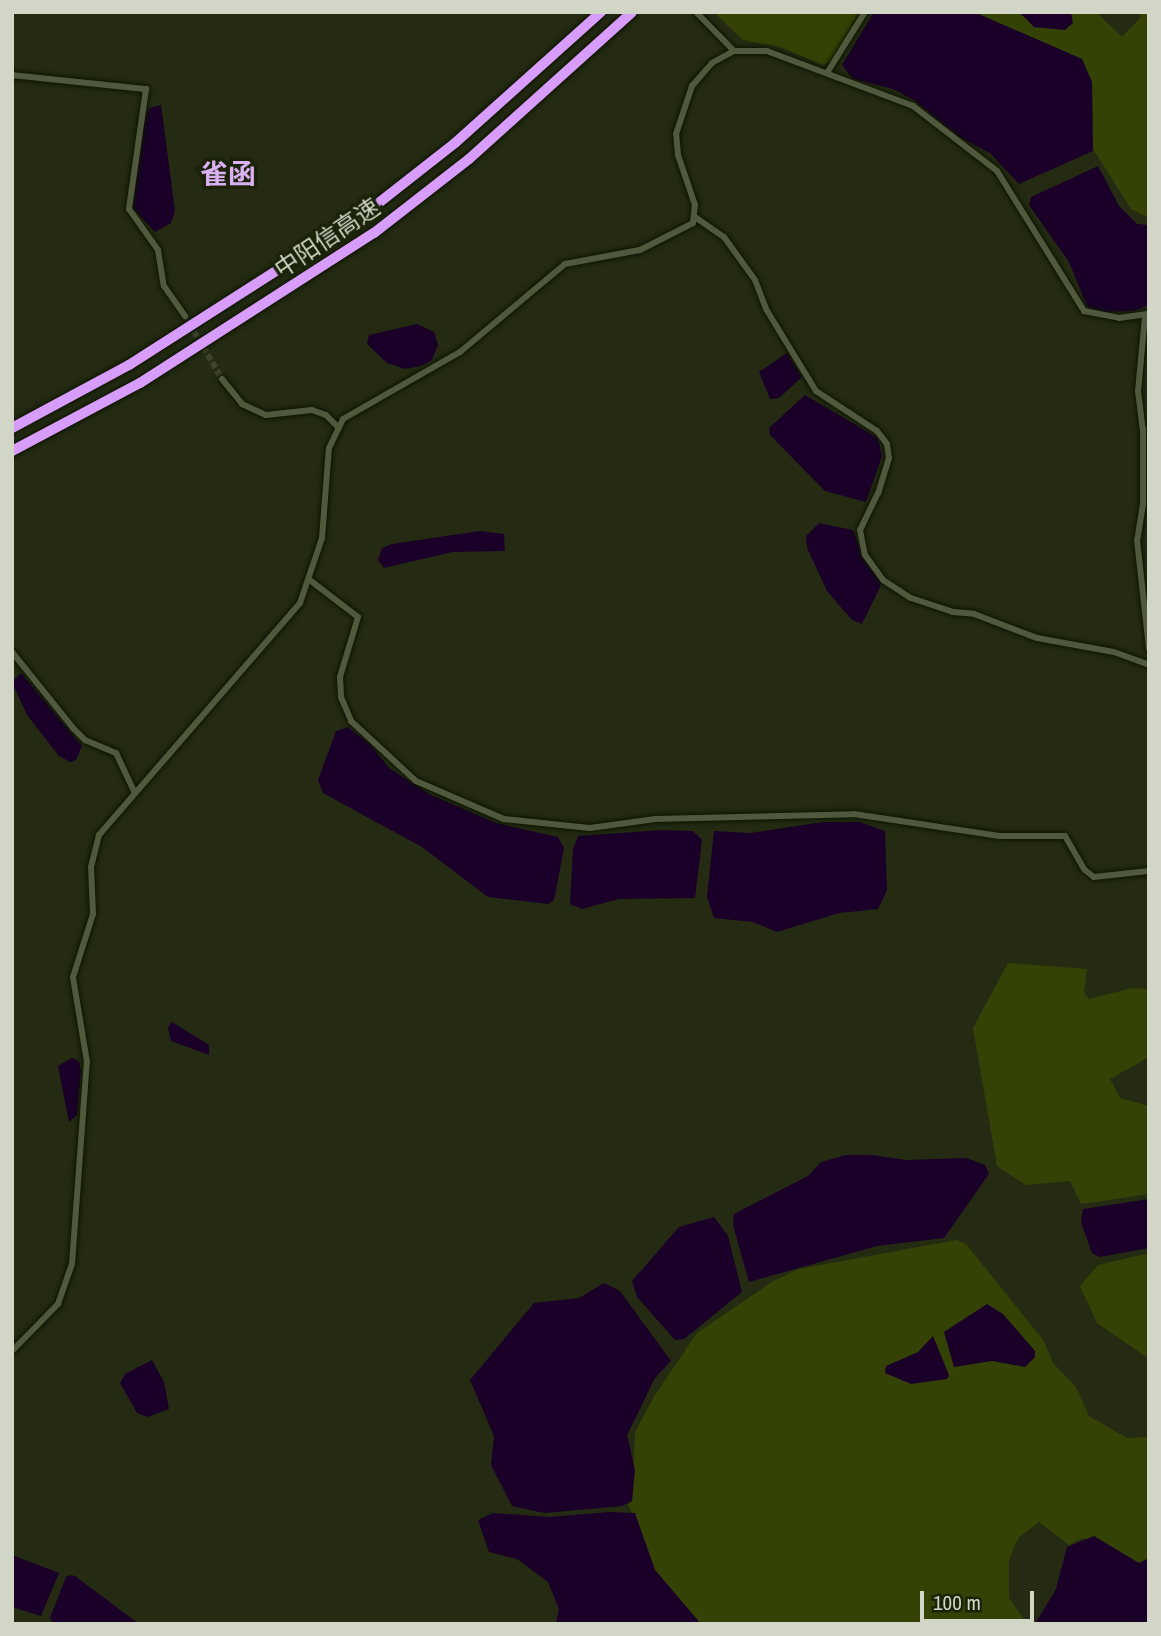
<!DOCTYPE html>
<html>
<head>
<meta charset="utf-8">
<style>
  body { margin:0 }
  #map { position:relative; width:1161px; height:1636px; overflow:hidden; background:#242b12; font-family:"Archivo Narrow","Noto Sans SC",sans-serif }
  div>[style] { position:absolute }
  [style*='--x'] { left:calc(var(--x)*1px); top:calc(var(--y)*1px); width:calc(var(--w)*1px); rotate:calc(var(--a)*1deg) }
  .green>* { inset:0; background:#344305 }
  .water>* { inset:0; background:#1a0029 }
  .minor-tunnel>* { height:6px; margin-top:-3px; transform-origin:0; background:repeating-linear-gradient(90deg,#3e452d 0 6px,transparent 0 9px) }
  .roads { filter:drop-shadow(0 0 2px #0d1400) drop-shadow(0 0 2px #0d1400) }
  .minor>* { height:6px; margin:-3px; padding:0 3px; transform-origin:3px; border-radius:3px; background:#50593d }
  .motorway>* { height:10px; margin:-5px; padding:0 5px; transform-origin:5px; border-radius:5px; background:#d89dfa }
  span { translate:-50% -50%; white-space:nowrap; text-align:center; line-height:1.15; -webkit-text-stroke:7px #1a2208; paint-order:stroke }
  .street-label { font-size:24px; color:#d1d6c7 }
  .quarter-label { font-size:28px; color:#d9b0f1; font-weight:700 }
  .frame { position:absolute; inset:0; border:14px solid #d1d6c7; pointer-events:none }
  .scale { position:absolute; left:920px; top:1591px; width:114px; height:32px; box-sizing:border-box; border:4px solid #d1d6c7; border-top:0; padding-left:9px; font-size:21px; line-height:24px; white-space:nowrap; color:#d1d6c7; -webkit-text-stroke:5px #1a2208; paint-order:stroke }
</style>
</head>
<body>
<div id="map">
  <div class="green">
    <div style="clip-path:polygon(714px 12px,860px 12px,831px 61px,823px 65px,780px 47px,743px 40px)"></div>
    <div style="clip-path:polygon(974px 12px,1021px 12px,1034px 27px,1062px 30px,1071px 12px,1096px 12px,1122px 37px,1141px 17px,1137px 12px,1149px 12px,1149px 218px,1131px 209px,1093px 149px,1092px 82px,1082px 59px)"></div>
    <div style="clip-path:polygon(1008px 963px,1087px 969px,1084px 992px,1089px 999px,1132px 988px,1149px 989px,1149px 1057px,1110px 1079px,1120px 1098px,1149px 1106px,1149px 1194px,1081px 1204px,1070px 1181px,1026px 1185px,997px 1166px,973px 1028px)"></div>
    <div style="clip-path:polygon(956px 1240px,966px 1244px,1043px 1340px,1053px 1363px,1076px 1387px,1089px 1416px,1127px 1438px,1149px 1437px,1149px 1558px,1139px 1563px,1083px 1538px,1069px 1545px,1039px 1522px,1018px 1538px,1009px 1560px,1009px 1598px,1028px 1624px,701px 1624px,655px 1570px,628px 1504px,632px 1501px,635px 1432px,655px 1395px,697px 1333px,773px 1281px,799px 1269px)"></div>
    <div style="clip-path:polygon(1149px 1253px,1149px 1359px,1097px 1323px,1080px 1286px,1098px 1265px)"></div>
  </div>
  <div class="water">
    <div style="clip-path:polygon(874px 12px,974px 12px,1082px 59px,1092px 82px,1093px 151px,1019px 184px,990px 153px,959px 137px,914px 100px,893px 89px,853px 79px,842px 65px)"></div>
    <div style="clip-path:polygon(1071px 12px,1073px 23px,1065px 30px,1034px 27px,1021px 14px)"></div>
    <div style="clip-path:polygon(161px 105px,175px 211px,171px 223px,155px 232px,133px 208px,145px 115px,150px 108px)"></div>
    <div style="clip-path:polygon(1098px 166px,1119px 206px,1137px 224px,1149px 225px,1149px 305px,1134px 311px,1102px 312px,1087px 306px,1069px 262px,1029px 205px,1031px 197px)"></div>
    <div style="clip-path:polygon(417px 324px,434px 332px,438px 345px,432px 360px,421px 366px,405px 369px,387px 363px,367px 344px,369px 335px)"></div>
    <div style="clip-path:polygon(787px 353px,802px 377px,779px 398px,770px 399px,759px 372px)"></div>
    <div style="clip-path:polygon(805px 395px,878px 438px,882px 456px,866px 502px,825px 491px,770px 435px,769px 428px)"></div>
    <div style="clip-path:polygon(819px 523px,853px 530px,861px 553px,882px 583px,862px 624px,852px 620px,827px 591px,807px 548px,806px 536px)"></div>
    <div style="clip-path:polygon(480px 531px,504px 534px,505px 551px,452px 552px,384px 568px,378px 560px,382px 548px,392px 544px)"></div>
    <div style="clip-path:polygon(21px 673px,82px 746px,76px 760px,70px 762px,59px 756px,27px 715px,12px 682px)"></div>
    <div style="clip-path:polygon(348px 727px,370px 744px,389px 768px,431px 795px,496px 823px,558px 837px,564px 848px,554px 900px,548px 904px,488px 897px,422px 847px,323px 793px,318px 780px,336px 731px)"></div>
    <div style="clip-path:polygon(823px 822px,860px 822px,885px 831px,887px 890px,878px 909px,839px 913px,777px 932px,753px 922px,714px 918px,707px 897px,714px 831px,750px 833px)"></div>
    <div style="clip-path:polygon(662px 830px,693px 831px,702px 840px,695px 898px,619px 899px,582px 909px,570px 904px,573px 849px,578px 836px)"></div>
    <div style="clip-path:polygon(172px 1022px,209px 1045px,209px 1055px,171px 1041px,168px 1028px)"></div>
    <div style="clip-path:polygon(72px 1058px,79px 1061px,81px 1072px,77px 1115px,69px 1122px,58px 1066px)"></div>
    <div style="clip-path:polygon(872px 1155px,906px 1160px,966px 1158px,985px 1165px,989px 1174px,944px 1238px,877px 1246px,749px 1282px,733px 1225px,734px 1214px,808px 1176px,821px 1162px,846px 1155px)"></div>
    <div style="clip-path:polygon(1149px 1199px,1149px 1248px,1100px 1257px,1092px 1253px,1081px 1222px,1083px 1209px)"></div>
    <div style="clip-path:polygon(714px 1217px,728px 1236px,742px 1292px,684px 1339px,675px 1340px,637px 1297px,632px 1281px,679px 1227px)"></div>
    <div style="clip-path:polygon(604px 1283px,620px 1291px,671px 1361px,655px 1378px,627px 1435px,635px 1470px,632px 1501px,622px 1506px,544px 1513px,512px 1506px,491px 1465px,494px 1436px,470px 1380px,534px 1303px,579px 1298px)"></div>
    <div style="clip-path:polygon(987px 1304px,1003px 1314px,1035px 1351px,1035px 1357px,1025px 1367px,992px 1361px,954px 1367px,944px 1332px)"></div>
    <div style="clip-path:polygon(933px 1336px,949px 1375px,947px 1379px,911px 1384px,885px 1373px,886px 1366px,918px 1352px)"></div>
    <div style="clip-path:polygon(152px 1360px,164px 1382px,169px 1409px,147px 1417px,137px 1413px,120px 1383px,125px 1374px)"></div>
    <div style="clip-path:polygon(610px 1512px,635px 1513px,655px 1570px,701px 1624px,556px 1624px,559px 1609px,548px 1582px,517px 1559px,489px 1552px,478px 1520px,493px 1513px,549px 1517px)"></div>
    <div style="clip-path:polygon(1094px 1536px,1139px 1563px,1149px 1558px,1149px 1624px,1035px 1624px,1056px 1589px,1067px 1547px)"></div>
    <div style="clip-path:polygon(12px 1555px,59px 1573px,41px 1616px,12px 1607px)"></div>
    <div style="clip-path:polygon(71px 1575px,75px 1576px,139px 1624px,53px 1623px,50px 1618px,66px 1577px)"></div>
  </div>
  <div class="minor-tunnel">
    <div style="--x:185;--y:316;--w:73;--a:59.6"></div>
  </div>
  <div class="roads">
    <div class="minor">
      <div style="--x:696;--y:12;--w:54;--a:45.7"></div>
      <div style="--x:827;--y:73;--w:72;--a:-58.1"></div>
      <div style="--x:12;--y:75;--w:135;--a:6"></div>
      <div style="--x:146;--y:89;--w:121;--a:98.1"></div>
      <div style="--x:129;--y:209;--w:50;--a:54.7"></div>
      <div style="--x:158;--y:250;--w:36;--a:81"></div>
      <div style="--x:164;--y:286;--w:37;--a:55"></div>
      <div style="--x:695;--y:217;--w:35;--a:35"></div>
      <div style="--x:724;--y:237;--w:53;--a:54.2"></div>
      <div style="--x:755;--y:280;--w:31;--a:69"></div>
      <div style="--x:766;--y:309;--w:96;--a:58.6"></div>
      <div style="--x:816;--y:391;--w:73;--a:33.3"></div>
      <div style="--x:877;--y:431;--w:16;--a:52"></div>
      <div style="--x:887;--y:444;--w:14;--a:82"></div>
      <div style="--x:889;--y:458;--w:37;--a:107"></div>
      <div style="--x:878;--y:493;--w:41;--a:115.9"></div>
      <div style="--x:860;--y:530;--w:25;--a:79"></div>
      <div style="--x:865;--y:555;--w:31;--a:54"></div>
      <div style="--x:883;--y:580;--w:33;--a:33"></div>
      <div style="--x:911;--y:598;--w:44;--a:18.4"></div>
      <div style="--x:953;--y:612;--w:21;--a:5"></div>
      <div style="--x:974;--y:614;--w:67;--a:20.9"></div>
      <div style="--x:1037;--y:638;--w:78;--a:10.3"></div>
      <div style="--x:1114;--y:652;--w:37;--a:20"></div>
      <div style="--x:1145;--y:316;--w:75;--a:95.3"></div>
      <div style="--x:1138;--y:391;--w:38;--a:83"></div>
      <div style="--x:1143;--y:429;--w:75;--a:90"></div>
      <div style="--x:1143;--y:504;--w:36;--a:99"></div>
      <div style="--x:1137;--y:540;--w:109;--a:83.7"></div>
      <div style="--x:222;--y:379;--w:32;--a:51"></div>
      <div style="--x:242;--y:404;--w:26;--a:25"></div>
      <div style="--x:266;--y:415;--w:46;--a:-6.2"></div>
      <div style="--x:312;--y:410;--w:15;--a:20"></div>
      <div style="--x:326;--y:415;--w:17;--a:45"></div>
      <div style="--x:311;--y:581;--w:59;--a:37.5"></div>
      <div style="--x:358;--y:617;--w:63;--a:106.7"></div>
      <div style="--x:340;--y:677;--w:20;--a:87"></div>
      <div style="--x:341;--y:697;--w:26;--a:67"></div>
      <div style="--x:351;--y:721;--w:88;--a:42.7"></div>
      <div style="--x:416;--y:781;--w:96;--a:23.4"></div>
      <div style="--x:504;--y:819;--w:86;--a:6"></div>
      <div style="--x:590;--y:828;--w:66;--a:-7.9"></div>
      <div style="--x:655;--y:819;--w:199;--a:-1.4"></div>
      <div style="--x:854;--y:814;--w:147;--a:8.6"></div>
      <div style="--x:999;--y:836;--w:66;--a:0"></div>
      <div style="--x:1065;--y:836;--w:39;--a:60"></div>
      <div style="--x:1085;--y:870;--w:11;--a:38"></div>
      <div style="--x:1094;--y:877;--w:55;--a:-6.2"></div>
      <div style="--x:12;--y:652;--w:99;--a:51.2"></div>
      <div style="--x:74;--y:729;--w:16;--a:45"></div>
      <div style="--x:85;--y:740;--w:34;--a:23"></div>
      <div style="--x:116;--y:753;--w:42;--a:64.7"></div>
      <div style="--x:12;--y:1351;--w:66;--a:-45.6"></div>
      <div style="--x:58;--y:1304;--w:42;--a:-70.7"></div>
      <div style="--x:72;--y:1264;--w:203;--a:-85.8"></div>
      <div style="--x:87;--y:1062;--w:86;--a:-99.4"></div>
      <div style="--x:73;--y:977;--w:66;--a:-72.4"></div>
      <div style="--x:93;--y:914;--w:47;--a:-92.4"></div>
      <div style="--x:91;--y:867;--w:33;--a:-76"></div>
      <div style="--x:99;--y:835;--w:307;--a:-49.1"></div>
      <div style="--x:300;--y:603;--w:69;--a:-71.3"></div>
      <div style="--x:322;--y:538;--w:90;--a:-85.6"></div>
      <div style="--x:329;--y:448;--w:32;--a:-64"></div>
      <div style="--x:343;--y:419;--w:135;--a:-29.8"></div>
      <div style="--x:460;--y:352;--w:137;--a:-40"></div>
      <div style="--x:565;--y:264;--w:76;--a:-10.6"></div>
      <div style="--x:640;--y:250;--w:59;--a:-27"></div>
      <div style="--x:693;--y:223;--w:18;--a:-84"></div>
      <div style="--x:695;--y:205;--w:53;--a:-108.8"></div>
      <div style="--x:678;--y:155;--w:21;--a:-95"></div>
      <div style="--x:676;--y:134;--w:51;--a:-71.6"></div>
      <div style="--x:692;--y:86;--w:30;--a:-49"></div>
      <div style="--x:712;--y:63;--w:25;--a:-29"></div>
      <div style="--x:734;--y:51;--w:33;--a:0"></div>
      <div style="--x:767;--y:51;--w:156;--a:20.6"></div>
      <div style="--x:913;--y:106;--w:106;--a:37.7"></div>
      <div style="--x:997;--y:171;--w:165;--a:58.1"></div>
      <div style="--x:1084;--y:311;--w:36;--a:11"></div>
      <div style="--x:1119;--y:318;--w:30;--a:-8"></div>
    </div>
    <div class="motorway">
      <div style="--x:12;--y:428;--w:133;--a:-28.3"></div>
      <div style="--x:129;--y:365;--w:277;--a:-32.6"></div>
      <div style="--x:362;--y:216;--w:118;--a:-38.1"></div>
      <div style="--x:455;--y:143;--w:196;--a:-41.9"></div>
      <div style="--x:12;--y:451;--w:145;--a:-28"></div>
      <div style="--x:140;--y:383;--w:278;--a:-32.7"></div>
      <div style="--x:374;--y:233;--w:120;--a:-37.9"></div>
      <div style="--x:469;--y:159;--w:219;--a:-42"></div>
    </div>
  </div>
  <div class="street-label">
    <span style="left:327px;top:238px;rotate:-34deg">中阳信高速</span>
  </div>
  <div class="quarter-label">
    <span style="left:228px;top:174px">雀函</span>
  </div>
  <div class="frame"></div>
  <div class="scale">100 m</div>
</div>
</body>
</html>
